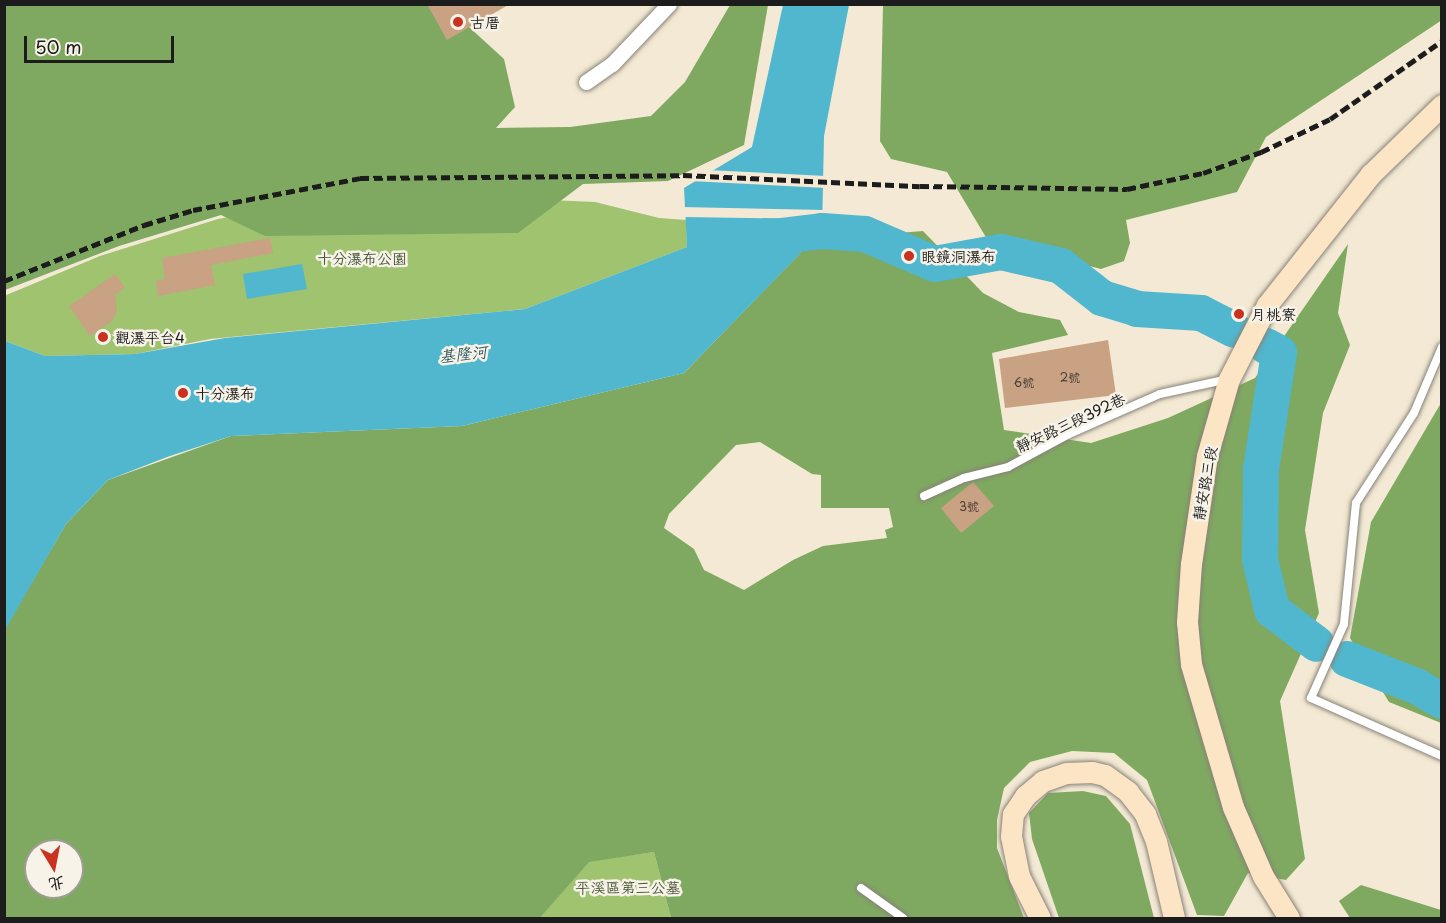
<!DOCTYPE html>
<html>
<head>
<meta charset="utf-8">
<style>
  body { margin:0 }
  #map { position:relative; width:1446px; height:923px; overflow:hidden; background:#f3e9d4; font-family:"Playpen Sans","LXGW WenKai TC",sans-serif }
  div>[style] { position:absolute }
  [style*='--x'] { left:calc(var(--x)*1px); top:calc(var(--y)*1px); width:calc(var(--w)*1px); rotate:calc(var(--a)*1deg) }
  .green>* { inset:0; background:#9fc36e }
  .forest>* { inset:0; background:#7fa961 }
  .water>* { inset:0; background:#50b7ce }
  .pier>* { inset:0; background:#f3e9d4 }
  .river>* { height:36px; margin:-18px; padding:0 18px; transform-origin:18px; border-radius:18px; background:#50b7ce }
  .building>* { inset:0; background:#c9a183 }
  .roads { filter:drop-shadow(0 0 2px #888278) drop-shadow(0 0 2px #888278) }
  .lane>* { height:8px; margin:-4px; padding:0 4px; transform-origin:4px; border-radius:4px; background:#fff }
  .street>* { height:15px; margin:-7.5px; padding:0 7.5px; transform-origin:7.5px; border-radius:7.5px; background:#fff }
  .secondary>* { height:21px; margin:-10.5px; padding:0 10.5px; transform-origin:10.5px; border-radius:10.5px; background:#fce5c4 }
  .rail>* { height:4.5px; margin-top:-2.25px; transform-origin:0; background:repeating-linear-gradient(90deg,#1c1c1c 0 9px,transparent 0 13.5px) }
  .dots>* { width:16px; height:16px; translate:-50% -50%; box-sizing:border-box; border:3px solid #f7f3e8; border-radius:50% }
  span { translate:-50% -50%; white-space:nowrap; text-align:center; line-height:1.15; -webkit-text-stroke:5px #f7f3e8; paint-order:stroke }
  .number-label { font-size:12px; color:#473d36 }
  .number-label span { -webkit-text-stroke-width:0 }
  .poi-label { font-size:15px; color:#1c1c1c }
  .left { translate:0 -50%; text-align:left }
  .park-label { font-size:15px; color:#4a5639 }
  .street-label { font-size:15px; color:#1c1c1c }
  .water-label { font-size:16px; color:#315a63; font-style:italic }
  .frame { position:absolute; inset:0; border:6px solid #1c1c1c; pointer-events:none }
  .north { position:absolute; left:24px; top:839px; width:60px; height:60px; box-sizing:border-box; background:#f7f3e8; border:2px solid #9f9d96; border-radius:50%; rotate:170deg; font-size:16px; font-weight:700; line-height:24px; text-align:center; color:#1c1c1c }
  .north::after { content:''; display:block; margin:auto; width:21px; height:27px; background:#c8321e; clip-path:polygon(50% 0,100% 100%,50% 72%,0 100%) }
  .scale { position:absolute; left:24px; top:36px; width:150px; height:27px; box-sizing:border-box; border:3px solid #1c1c1c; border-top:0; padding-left:8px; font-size:18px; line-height:21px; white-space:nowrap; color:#1c1c1c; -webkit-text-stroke:4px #f7f3e8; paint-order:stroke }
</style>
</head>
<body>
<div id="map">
  <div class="green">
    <div style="clip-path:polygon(359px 192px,595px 202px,659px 218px,686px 220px,687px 247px,525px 309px,210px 339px,135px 354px,45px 356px,5px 341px,4px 296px,100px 256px,218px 219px)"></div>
    <div style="clip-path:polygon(654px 852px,671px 918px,540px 918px,589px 861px)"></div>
  </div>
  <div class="forest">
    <div style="clip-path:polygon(5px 5px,452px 5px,458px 17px,504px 59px,515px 107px,496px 128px,570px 127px,651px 116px,685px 82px,730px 5px,768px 5px,744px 145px,668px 181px,583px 184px,518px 233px,265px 236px,221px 215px,119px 246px,5px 290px)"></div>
    <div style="clip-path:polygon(883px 5px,1441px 4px,1442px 20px,1266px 137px,1237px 192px,1126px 220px,1130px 243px,1124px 261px,1101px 269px,987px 239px,947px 172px,891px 159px,880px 141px)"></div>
    <div style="clip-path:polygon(evenodd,923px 231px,983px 293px,1019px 312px,1060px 320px,1068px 335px,992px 353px,1004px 430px,1091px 443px,1168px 418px,1255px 378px,1348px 244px,1338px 313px,1350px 345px,1323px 413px,1305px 530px,1319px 613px,1280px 701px,1305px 859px,1286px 880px,1248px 873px,1224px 916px,1197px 915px,1147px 780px,1114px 753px,1072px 751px,1030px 762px,1004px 788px,997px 820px,997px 848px,1024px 918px,671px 918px,654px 852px,589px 862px,540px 918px,5px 918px,4px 630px,66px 524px,108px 480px,231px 436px,462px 426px,684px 373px,813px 240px,923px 231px,760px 442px,812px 474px,821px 475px,821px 508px,889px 508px,893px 527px,885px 530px,887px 538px,823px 546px,793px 560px,744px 590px,704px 570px,694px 549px,664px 528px,669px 514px,736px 445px,760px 442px,923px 231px,36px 851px,72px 851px,72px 887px,36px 887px,36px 851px)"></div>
    <div style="clip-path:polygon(1441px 403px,1442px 723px,1441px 723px,1389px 702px,1350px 638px,1371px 522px)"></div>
    <div style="clip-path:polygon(1083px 791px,1106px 796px,1130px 824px,1154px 918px,1059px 918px,1032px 839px,1029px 813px,1048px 793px)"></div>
    <div style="clip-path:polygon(1361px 885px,1441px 910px,1441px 918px,1350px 918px,1339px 901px)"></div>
  </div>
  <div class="water">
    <div style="clip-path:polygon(783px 5px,849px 5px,824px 136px,822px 231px,684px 373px,462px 426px,231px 436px,167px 457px,108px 480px,66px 524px,5px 630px,5px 341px,45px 356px,135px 354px,225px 338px,525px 309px,687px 247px,684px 188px,752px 147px)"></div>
    <div style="clip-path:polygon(302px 264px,307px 289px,247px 299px,243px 274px)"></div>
  </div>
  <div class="pier">
    <div style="clip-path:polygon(707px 170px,826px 176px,826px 188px,690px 181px)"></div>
    <div style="clip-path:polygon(682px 207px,826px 210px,825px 219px,683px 217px)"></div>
  </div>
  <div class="river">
    <div style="--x:772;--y:237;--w:50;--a:-6.8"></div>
    <div style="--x:822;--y:231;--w:43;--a:4"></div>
    <div style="--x:865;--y:234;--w:76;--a:23.2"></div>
    <div style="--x:935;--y:264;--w:67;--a:-10.3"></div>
    <div style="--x:1001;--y:252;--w:62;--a:13.1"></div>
    <div style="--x:1061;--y:266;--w:52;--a:38"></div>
    <div style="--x:1102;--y:298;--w:37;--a:17"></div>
    <div style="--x:1137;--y:309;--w:64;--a:3.6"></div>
    <div style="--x:1201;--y:313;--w:37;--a:27"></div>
    <div style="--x:1266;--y:346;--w:15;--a:28"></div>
    <div style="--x:1279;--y:353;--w:117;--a:98.8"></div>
    <div style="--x:1261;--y:469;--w:90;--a:90.6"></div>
    <div style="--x:1260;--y:559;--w:52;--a:76.8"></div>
    <div style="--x:1272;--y:610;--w:56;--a:37.1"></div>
    <div style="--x:1347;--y:659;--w:74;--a:21.4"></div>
    <div style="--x:1416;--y:686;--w:30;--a:30"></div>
  </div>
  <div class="building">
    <div style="clip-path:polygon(427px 4px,510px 4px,447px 40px)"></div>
    <div style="clip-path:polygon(270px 238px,273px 253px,211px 265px,215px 285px,158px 296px,156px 281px,165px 279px,162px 258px)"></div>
    <div style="clip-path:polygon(115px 274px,125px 288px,115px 294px,117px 311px,112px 321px,90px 336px,69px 306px)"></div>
    <div style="clip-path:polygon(1108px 340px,1116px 395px,1005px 408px,999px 359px)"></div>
    <div style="clip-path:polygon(973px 482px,994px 506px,961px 533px,941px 508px)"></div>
  </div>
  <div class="roads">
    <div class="lane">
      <div style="--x:1442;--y:347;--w:72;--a:113"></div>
      <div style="--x:1414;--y:413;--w:107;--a:122.8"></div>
      <div style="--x:1356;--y:503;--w:122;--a:95.7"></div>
      <div style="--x:1344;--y:624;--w:81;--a:114"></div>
      <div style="--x:1311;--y:698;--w:143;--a:23.9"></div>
      <div style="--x:924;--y:496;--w:44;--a:-24.2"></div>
      <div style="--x:964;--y:478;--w:45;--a:-14"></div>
      <div style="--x:1008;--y:467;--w:69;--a:-28.4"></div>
      <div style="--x:1069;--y:434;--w:99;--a:-23.7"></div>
      <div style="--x:1160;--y:394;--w:70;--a:-12.4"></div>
      <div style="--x:861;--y:888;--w:52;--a:35.5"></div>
    </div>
    <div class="street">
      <div style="--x:586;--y:82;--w:32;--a:-35"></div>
      <div style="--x:612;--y:64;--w:83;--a:-46.5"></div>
    </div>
    <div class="secondary">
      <div style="--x:1040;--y:918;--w:47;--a:-116.6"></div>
      <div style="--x:1019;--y:876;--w:41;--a:-101.3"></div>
      <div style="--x:1011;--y:836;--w:22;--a:-85"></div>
      <div style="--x:1013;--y:814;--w:22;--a:-56"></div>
      <div style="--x:1025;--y:796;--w:23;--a:-40"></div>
      <div style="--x:1043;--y:781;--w:24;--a:-19"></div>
      <div style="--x:1066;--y:773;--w:26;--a:-2"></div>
      <div style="--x:1092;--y:772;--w:13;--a:13"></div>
      <div style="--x:1105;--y:775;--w:29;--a:36"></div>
      <div style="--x:1128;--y:792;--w:28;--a:52"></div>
      <div style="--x:1145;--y:814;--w:29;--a:68"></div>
      <div style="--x:1156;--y:841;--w:79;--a:76.8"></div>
      <div style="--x:1289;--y:918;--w:49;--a:-121.8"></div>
      <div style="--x:1263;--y:876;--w:75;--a:-113.5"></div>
      <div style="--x:1233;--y:807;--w:149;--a:-106.4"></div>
      <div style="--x:1191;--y:664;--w:42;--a:-95.4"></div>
      <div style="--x:1187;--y:622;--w:58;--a:-86.1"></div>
      <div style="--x:1191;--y:564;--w:109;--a:-81.6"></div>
      <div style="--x:1207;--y:456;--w:80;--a:-74.1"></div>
      <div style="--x:1229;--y:379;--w:83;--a:-62.8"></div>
      <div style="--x:1267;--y:305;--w:167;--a:-51.6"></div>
      <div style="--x:1371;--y:174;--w:99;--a:-44.2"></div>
    </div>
  </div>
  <div class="rail">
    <div style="--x:4;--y:281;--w:151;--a:-21.8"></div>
    <div style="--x:144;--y:225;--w:51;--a:-17"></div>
    <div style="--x:193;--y:210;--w:170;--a:-10.8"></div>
    <div style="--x:360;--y:178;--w:323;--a:-0.5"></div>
    <div style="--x:683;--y:175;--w:237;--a:2.7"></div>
    <div style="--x:920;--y:186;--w:207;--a:0.8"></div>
    <div style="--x:1127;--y:189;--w:78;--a:-11.9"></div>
    <div style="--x:1203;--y:173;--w:62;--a:-19.9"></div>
    <div style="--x:1261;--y:152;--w:76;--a:-25.6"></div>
    <div style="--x:1330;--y:119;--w:136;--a:-34.9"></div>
  </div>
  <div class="dots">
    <div style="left:458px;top:22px;background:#c8321e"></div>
    <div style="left:909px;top:256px;background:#c8321e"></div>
    <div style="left:1239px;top:314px;background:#c8321e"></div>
    <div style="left:103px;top:337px;background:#c8321e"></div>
    <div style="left:183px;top:393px;background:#c8321e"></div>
  </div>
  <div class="number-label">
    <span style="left:1070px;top:378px">2號</span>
    <span style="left:1024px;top:383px">6號</span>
    <span style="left:969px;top:507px">3號</span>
  </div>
  <div class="poi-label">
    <span class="left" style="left:470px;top:22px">古厝</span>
    <span class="left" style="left:921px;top:256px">眼鏡洞瀑布</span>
    <span class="left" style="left:1251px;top:314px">月桃寮</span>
    <span class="left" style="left:115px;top:337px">觀瀑平台4</span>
    <span class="left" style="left:195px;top:393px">十分瀑布</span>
  </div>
  <div class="park-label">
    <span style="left:362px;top:258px">十分瀑布公園</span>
    <span style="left:628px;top:887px">平溪區第三公墓</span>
  </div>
  <div class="street-label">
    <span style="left:1070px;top:422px;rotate:-25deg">靜安路三段392巷</span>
    <span style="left:1204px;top:483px;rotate:-80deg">靜安路三段</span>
  </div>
  <div class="water-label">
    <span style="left:463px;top:353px;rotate:-6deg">基隆河</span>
  </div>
  <div class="frame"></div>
  <div class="north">北</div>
  <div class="scale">50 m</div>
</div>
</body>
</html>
